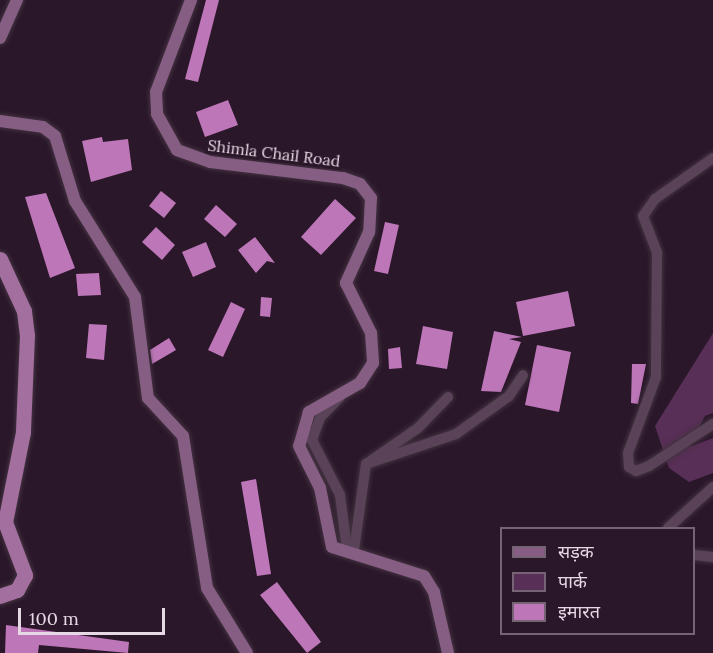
<!DOCTYPE html>
<html>
<head>
<meta charset="utf-8">
<style>
  body { margin:0 }
  #map { position:relative; width:713px; height:653px; overflow:hidden; background:#2b172a; font-family:Lora,"Noto Sans Devanagari",serif }
  div>[style] { position:absolute }
  [style*='--x'] { left:calc(var(--x)*1px); top:calc(var(--y)*1px); width:calc(var(--w)*1px); rotate:calc(var(--a)*1deg) }
  .green>* { inset:0; background:#582f56 }
  .building>* { inset:0; background:#bd77b8 }
  .roads { filter:drop-shadow(0 0 2px #423240) drop-shadow(0 0 2px #423240) }
  .minor>* { height:10px; margin:-5px; padding:0 5px; transform-origin:5px; border-radius:5px; background:#5a4358 }
  .major>* { height:12px; margin:-6px; padding:0 6px; transform-origin:6px; border-radius:6px; background:#865d83 }
  .highway>* { height:15px; margin:-7.5px; padding:0 7.5px; transform-origin:7.5px; border-radius:7.5px; background:#a36f9f }
  span { translate:-50% -50%; white-space:nowrap; text-align:center; line-height:1.15; -webkit-text-stroke:6px #2b172a; paint-order:stroke }
  .street-label { font-size:16px; color:#e7d8e5 }
  .legend { position:absolute; left:500px; top:527px; width:195px; height:108px; box-sizing:border-box; background:#2b172a; border:2px solid #766475; margin:0; padding:8px 10px; list-style:none; font-size:18px; color:#e7d8e5 }
  .legend li { display:flex; align-items:center; gap:12px; height:30px }
  .legend b { width:30px; border:2px solid #766475 }
  .scale { position:absolute; left:18px; top:608px; width:147px; height:27px; box-sizing:border-box; border:3px solid #e7d8e5; border-top:0; padding-left:8px; font-size:18px; line-height:21px; white-space:nowrap; color:#e7d8e5; -webkit-text-stroke:4px #2b172a; paint-order:stroke }
</style>
</head>
<body>
<div id="map">
  <div class="green">
    <div style="clip-path:polygon(713px 333px,713px 413px,705px 416px,689px 447px,713px 438px,713px 473px,689px 482px,669px 468px,655px 426px)"></div>
  </div>
  <div class="building">
    <div style="clip-path:polygon(206px 0,219px 0,198px 82px,185px 79px)"></div>
    <div style="clip-path:polygon(228px 100px,238px 125px,205px 137px,196px 112px)"></div>
    <div style="clip-path:polygon(102px 137px,103px 142px,128px 139px,132px 170px,91px 182px,82px 141px)"></div>
    <div style="clip-path:polygon(161px 191px,176px 203px,164px 218px,149px 206px)"></div>
    <div style="clip-path:polygon(46px 193px,75px 268px,50px 278px,25px 197px)"></div>
    <div style="clip-path:polygon(335px 199px,356px 218px,321px 255px,301px 237px)"></div>
    <div style="clip-path:polygon(216px 205px,237px 224px,225px 237px,204px 219px)"></div>
    <div style="clip-path:polygon(385px 222px,399px 225px,388px 274px,374px 271px)"></div>
    <div style="clip-path:polygon(156px 227px,175px 245px,162px 260px,142px 242px)"></div>
    <div style="clip-path:polygon(255px 237px,275px 263px,267px 261px,256px 273px,238px 250px)"></div>
    <div style="clip-path:polygon(206px 242px,216px 267px,193px 277px,182px 252px)"></div>
    <div style="clip-path:polygon(99px 273px,101px 295px,78px 296px,76px 274px)"></div>
    <div style="clip-path:polygon(568px 291px,575px 326px,523px 336px,516px 302px)"></div>
    <div style="clip-path:polygon(261px 297px,272px 298px,270px 317px,260px 316px)"></div>
    <div style="clip-path:polygon(231px 302px,245px 309px,223px 357px,208px 350px)"></div>
    <div style="clip-path:polygon(89px 324px,107px 325px,104px 360px,86px 358px)"></div>
    <div style="clip-path:polygon(423px 326px,453px 332px,447px 369px,416px 364px)"></div>
    <div style="clip-path:polygon(494px 331px,522px 337px,509px 339px,521px 342px,501px 392px,481px 391px)"></div>
    <div style="clip-path:polygon(169px 338px,176px 350px,152px 364px,150px 350px)"></div>
    <div style="clip-path:polygon(537px 345px,571px 352px,559px 412px,525px 405px)"></div>
    <div style="clip-path:polygon(400px 347px,402px 368px,389px 369px,388px 349px)"></div>
    <div style="clip-path:polygon(632px 364px,646px 364px,638px 404px,631px 403px)"></div>
    <div style="clip-path:polygon(256px 479px,271px 574px,257px 576px,241px 482px)"></div>
    <div style="clip-path:polygon(277px 582px,321px 642px,307px 653px,260px 595px)"></div>
    <div style="clip-path:polygon(6px 625px,129px 642px,128px 653px,39px 645px,38px 653px,5px 653px)"></div>
  </div>
  <div class="roads">
    <div class="minor">
      <div style="--x:713;--y:158;--w:71;--a:144.7"></div>
      <div style="--x:655;--y:199;--w:21;--a:125"></div>
      <div style="--x:643;--y:216;--w:40;--a:69"></div>
      <div style="--x:657;--y:253;--w:124;--a:90.5"></div>
      <div style="--x:656;--y:377;--w:81;--a:110.2"></div>
      <div style="--x:628;--y:453;--w:14;--a:86"></div>
      <div style="--x:629;--y:467;--w:8;--a:30"></div>
      <div style="--x:636;--y:471;--w:14;--a:-21"></div>
      <div style="--x:649;--y:466;--w:77;--a:-33.3"></div>
      <div style="--x:340;--y:397;--w:29;--a:134"></div>
      <div style="--x:320;--y:418;--w:23;--a:110"></div>
      <div style="--x:312;--y:440;--w:62;--a:63"></div>
      <div style="--x:340;--y:495;--w:47;--a:82.7"></div>
      <div style="--x:346;--y:542;--w:11;--a:45"></div>
      <div style="--x:354;--y:550;--w:87;--a:-82.1"></div>
      <div style="--x:366;--y:464;--w:63;--a:-34.7"></div>
      <div style="--x:418;--y:428;--w:43;--a:-45.9"></div>
      <div style="--x:366;--y:464;--w:95;--a:-18.4"></div>
      <div style="--x:456;--y:434;--w:65;--a:-35.6"></div>
      <div style="--x:509;--y:396;--w:25;--a:-56"></div>
      <div style="--x:668;--y:528;--w:61;--a:-42.3"></div>
      <div style="--x:694;--y:555;--w:19;--a:6"></div>
    </div>
    <div class="major">
      <div style="--x:191;--y:0;--w:98;--a:110.8"></div>
      <div style="--x:156;--y:92;--w:22;--a:87"></div>
      <div style="--x:157;--y:114;--w:41;--a:60.9"></div>
      <div style="--x:177;--y:150;--w:35;--a:20"></div>
      <div style="--x:210;--y:162;--w:134;--a:6.9"></div>
      <div style="--x:343;--y:178;--w:18;--a:19"></div>
      <div style="--x:360;--y:184;--w:18;--a:52"></div>
      <div style="--x:371;--y:198;--w:34;--a:93"></div>
      <div style="--x:369;--y:232;--w:56;--a:114.3"></div>
      <div style="--x:346;--y:283;--w:56;--a:63.4"></div>
      <div style="--x:371;--y:333;--w:30;--a:86"></div>
      <div style="--x:373;--y:363;--w:24;--a:123"></div>
      <div style="--x:360;--y:383;--w:59;--a:150.4"></div>
      <div style="--x:309;--y:412;--w:35;--a:106"></div>
      <div style="--x:299;--y:446;--w:47;--a:63.4"></div>
      <div style="--x:320;--y:488;--w:60;--a:78.5"></div>
      <div style="--x:332;--y:547;--w:96;--a:17.5"></div>
      <div style="--x:424;--y:576;--w:19;--a:58"></div>
      <div style="--x:434;--y:592;--w:63;--a:77.1"></div>
      <div style="--x:0;--y:38;--w:42;--a:-65.9"></div>
      <div style="--x:0;--y:121;--w:43;--a:7.9"></div>
      <div style="--x:43;--y:127;--w:15;--a:37"></div>
      <div style="--x:55;--y:136;--w:68;--a:72.9"></div>
      <div style="--x:75;--y:201;--w:113;--a:58"></div>
      <div style="--x:135;--y:297;--w:102;--a:82.7"></div>
      <div style="--x:148;--y:398;--w:52;--a:47.4"></div>
      <div style="--x:183;--y:436;--w:154;--a:81"></div>
      <div style="--x:207;--y:588;--w:76;--a:58.4"></div>
    </div>
    <div class="highway">
      <div style="--x:0;--y:259;--w:57;--a:65.2"></div>
      <div style="--x:24;--y:311;--w:24;--a:83"></div>
      <div style="--x:27;--y:335;--w:97;--a:92.4"></div>
      <div style="--x:23;--y:432;--w:92;--a:101.3"></div>
      <div style="--x:5;--y:522;--w:57;--a:69.3"></div>
      <div style="--x:25;--y:575;--w:17;--a:118"></div>
      <div style="--x:17;--y:590;--w:18;--a:161"></div>
    </div>
  </div>
  <div class="street-label">
    <span style="left:274px;top:153px;rotate:7deg">Shimla Chail Road</span>
  </div>
  <ul class="legend">
  <li><b style="height:8px;background:#865d83"></b>सड़क</li>
  <li><b style="height:16px;background:#582f56"></b>पार्क</li>
  <li><b style="height:16px;background:#bd77b8"></b>इमारत</li>
  </ul>
  <div class="scale">100 m</div>
</div>
</body>
</html>
